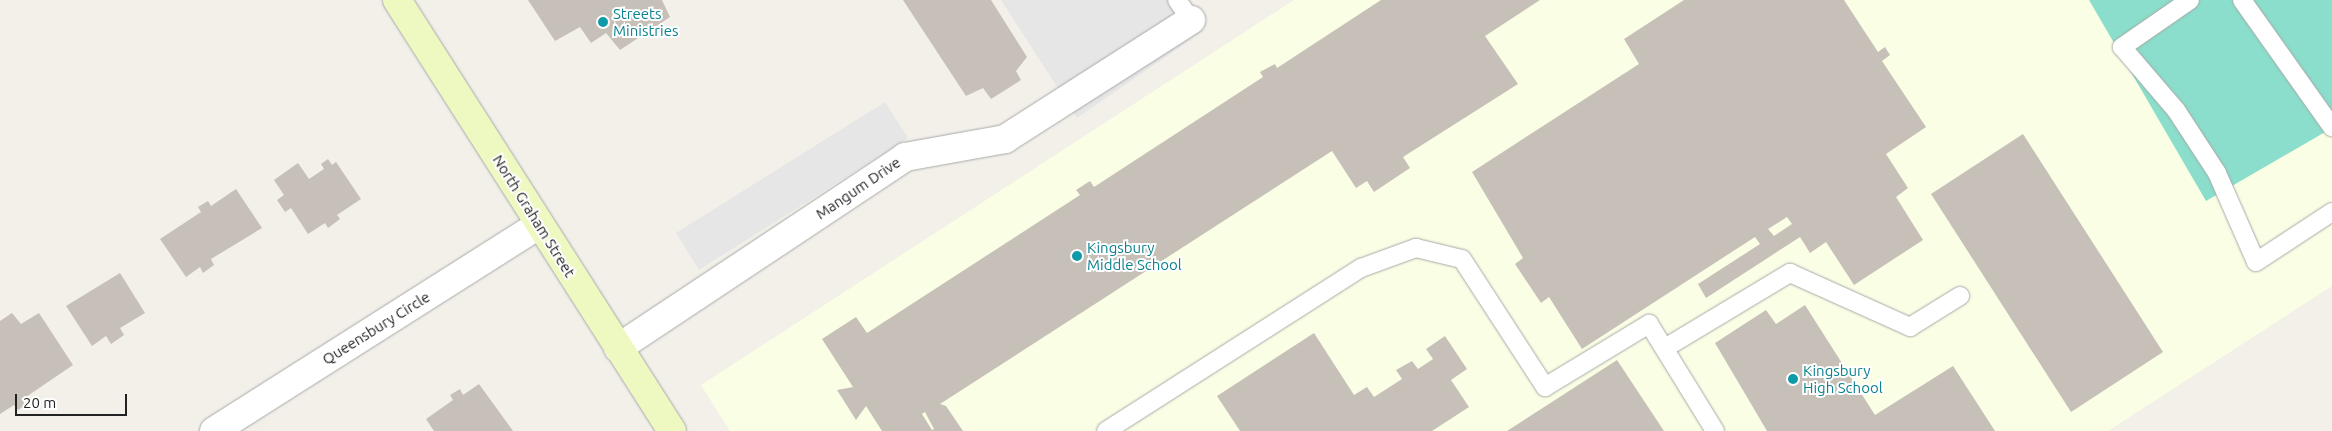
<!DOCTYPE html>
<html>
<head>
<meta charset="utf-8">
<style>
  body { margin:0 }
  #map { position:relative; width:2332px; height:431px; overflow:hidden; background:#f2f0e9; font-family:Ubuntu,sans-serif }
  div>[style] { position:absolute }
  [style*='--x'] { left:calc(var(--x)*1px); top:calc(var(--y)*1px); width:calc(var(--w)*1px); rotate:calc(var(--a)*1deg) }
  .education>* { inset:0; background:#fafee5 }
  .pitch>* { inset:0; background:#8adecb }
  .parking>* { inset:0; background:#e6e6e6 }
  .building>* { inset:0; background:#c7c0b8 }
  .roads { filter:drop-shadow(0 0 1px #a9a9a9) drop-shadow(0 0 1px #a9a9a9) }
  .lane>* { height:18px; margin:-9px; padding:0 9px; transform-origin:9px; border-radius:9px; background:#fff }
  .street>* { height:28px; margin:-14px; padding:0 14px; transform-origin:14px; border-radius:14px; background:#fff }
  .secondary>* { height:28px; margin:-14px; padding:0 14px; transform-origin:14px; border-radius:14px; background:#edf9c0 }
  .dots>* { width:14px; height:14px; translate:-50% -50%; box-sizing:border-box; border:2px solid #fff; border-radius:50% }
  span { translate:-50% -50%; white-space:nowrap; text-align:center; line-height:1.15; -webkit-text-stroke:4px #fff; paint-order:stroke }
  .culture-label { font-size:15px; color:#0d838f }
  .left { translate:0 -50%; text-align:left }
  .street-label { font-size:15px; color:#222 }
  .scale { position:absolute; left:15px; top:394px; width:112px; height:22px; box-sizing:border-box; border:2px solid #222; border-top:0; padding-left:6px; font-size:15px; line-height:18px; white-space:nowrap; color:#222; -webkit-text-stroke:4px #fff; paint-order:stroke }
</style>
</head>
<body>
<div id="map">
  <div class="education">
    <div style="clip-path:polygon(1294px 0,2332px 0,2332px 286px,2108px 431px,730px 431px,701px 385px)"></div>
  </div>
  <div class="pitch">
    <div style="clip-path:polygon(2089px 0,2332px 0,2332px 128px,2206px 201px)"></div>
  </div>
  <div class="parking">
    <div style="clip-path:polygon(1001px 0,1181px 0,1203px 31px,1077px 118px)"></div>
    <div style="clip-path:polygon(885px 102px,908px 138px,699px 270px,676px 233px)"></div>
  </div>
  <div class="building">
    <div style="clip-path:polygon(528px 0,662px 0,670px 17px,620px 50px,606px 33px,591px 43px,580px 27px,555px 41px)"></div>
    <div style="clip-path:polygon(903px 0,991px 0,1027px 57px,1016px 71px,1021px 80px,991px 99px,983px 88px,966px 96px)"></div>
    <div style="clip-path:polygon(evenodd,1381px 0,1540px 0,1485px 36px,1518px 84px,1403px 157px,1410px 168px,1374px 192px,1367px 181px,1356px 188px,1332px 151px,940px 404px,946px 406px,963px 431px,882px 431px,866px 406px,856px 420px,837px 390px,853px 387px,822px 339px,856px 317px,867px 333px,1080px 195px,1076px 190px,1090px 181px,1094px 187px,1263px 77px,1260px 72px,1275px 64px,1277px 68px,1381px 0,925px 412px,934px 429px,932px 430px,922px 414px,925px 412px)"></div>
    <div style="clip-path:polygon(evenodd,1684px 0,1844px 0,1878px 52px,1885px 47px,1890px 55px,1882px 61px,1926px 127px,1886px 154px,1908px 188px,1896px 197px,1923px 240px,1854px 285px,1826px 242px,1810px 253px,1800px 237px,1706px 298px,1698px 284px,1760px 244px,1755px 237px,1582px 349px,1549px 297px,1541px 303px,1515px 264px,1523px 258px,1472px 172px,1639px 64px,1624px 39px,1684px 0,1787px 217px,1792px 224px,1774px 236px,1768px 229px,1787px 217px)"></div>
    <div style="clip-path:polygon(2023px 134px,2163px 352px,2071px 412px,1931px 194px)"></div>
    <div style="clip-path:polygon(328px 159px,332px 165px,336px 162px,361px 199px,337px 215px,340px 219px,328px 228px,325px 223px,308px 234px,291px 208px,285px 212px,277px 200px,284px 195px,274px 180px,298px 163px,309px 179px,324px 169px,321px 164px)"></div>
    <div style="clip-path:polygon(236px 189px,262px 228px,211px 259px,214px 265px,203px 273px,200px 267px,186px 277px,160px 239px,201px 212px,198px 207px,208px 201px,211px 206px)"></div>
    <div style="clip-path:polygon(120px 273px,145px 313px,120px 328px,124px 335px,111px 344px,106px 336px,92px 346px,66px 306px)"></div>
    <div style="clip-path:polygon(1805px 305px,1875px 415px,1953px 366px,1995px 431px,1767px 431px,1715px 343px,1766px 310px,1776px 324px)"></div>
    <div style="clip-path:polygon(12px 313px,21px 324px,39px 313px,73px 365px,26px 397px,30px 402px,18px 410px,14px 405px,0 414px,0 321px)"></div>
    <div style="clip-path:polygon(1314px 333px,1354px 395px,1367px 387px,1374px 397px,1402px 379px,1396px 370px,1412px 361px,1418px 369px,1433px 359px,1426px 349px,1445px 336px,1467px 369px,1451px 380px,1469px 407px,1432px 431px,1240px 431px,1217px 396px)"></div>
    <div style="clip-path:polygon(1617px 360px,1664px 431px,1507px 431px)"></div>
    <div style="clip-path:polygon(479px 384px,513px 431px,434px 431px,426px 419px,453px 400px,450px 395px,460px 389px,463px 395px)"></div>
  </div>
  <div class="roads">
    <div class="lane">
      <div style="--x:1177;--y:0;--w:24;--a:55"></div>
      <div style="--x:2190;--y:0;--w:83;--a:145.3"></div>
      <div style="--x:2122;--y:47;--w:83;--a:49.4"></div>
      <div style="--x:2176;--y:110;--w:75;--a:56.9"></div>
      <div style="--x:2217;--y:173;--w:97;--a:66.3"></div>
      <div style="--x:2256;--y:262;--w:91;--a:-33.3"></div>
      <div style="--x:2242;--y:0;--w:156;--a:54.7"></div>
      <div style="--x:1665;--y:348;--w:146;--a:-31"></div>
      <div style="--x:1790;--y:273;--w:132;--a:24.2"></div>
      <div style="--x:1910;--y:327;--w:59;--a:-31.8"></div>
      <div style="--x:1106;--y:431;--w:303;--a:-32.6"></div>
      <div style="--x:1361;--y:268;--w:59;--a:-20"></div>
      <div style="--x:1416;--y:248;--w:47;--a:13.4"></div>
      <div style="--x:1462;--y:259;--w:153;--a:57"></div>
      <div style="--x:1545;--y:387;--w:122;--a:-31.2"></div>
      <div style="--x:1649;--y:324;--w:126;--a:58.3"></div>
    </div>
    <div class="street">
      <div style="--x:618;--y:348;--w:345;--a:-33.6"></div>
      <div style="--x:905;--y:157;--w:102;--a:-10.2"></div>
      <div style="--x:1005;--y:139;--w:221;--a:-32.6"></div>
      <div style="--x:214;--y:431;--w:385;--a:-32.4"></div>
    </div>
    <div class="secondary">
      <div style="--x:397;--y:0;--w:511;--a:57.46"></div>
    </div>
  </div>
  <div class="dots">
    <div style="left:603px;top:22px;background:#0f9aa8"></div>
    <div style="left:1077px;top:256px;background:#0f9aa8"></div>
    <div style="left:1793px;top:379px;background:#0f9aa8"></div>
  </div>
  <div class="culture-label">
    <span class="left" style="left:613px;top:22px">Streets<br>Ministries</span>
    <span class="left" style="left:1087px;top:256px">Kingsbury<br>Middle School</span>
    <span class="left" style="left:1803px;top:379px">Kingsbury<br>High School</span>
  </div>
  <div class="street-label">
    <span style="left:858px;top:188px;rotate:-34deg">Mangum Drive</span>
    <span style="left:534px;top:216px;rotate:58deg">North Graham Street</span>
    <span style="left:376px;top:328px;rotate:-32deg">Queensbury Circle</span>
  </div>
  <div class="scale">20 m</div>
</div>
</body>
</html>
